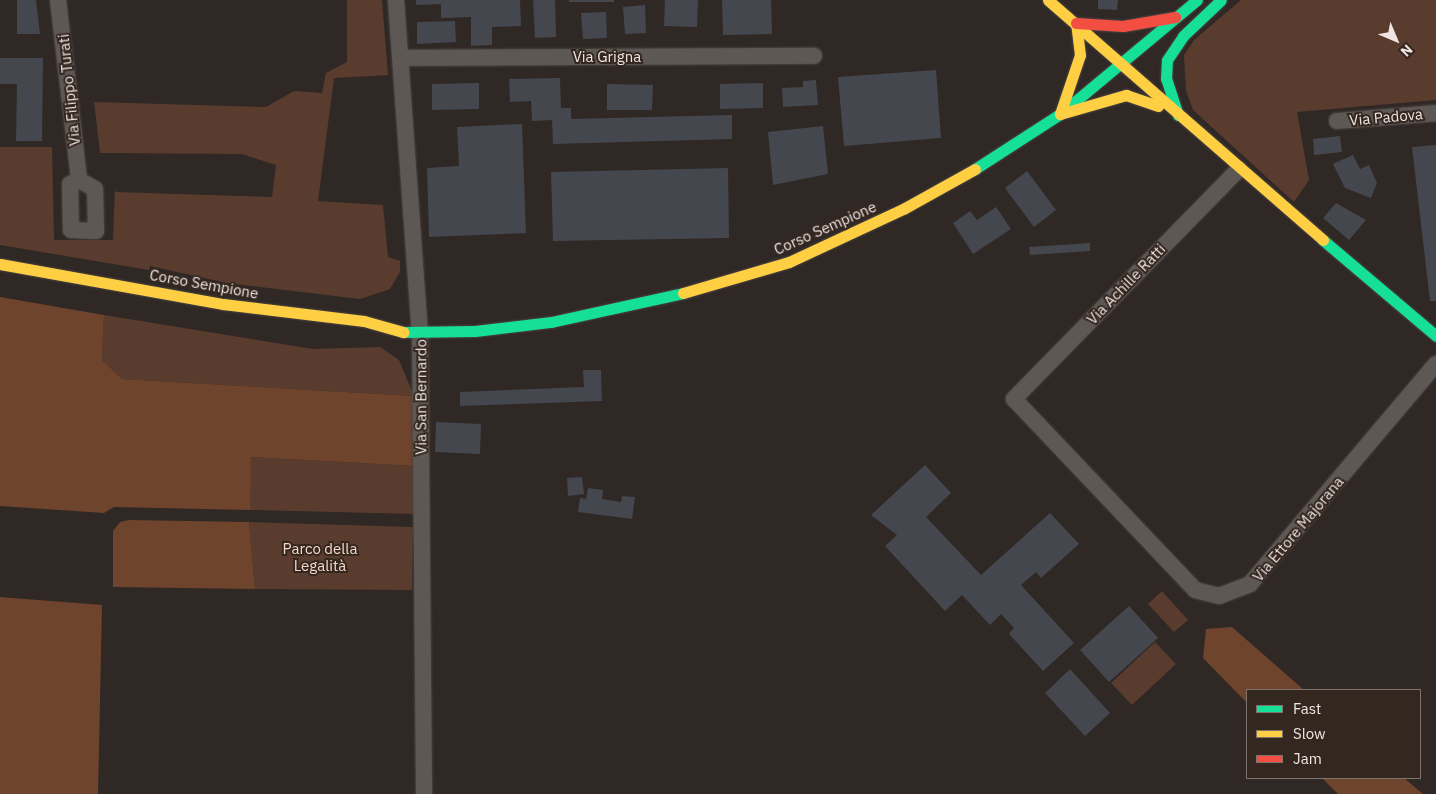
<!DOCTYPE html>
<html>
<head>
<meta charset="utf-8">
<style>
  body { margin:0 }
  #map { position:relative; width:1436px; height:794px; overflow:hidden; background:#2f2825; font-family:"IBM Plex Sans",sans-serif }
  div>[style] { position:absolute }
  [style*='--x'] { left:calc(var(--x)*1px); top:calc(var(--y)*1px); width:calc(var(--w)*1px); rotate:calc(var(--a)*1deg) }
  .green>* { inset:0; background:#593c2e }
  .forest>* { inset:0; background:#6e442d }
  .building>* { inset:0; background:#45474e }
  .roads { filter:drop-shadow(0 0 1px #4a4441) drop-shadow(0 0 1px #4a4441) }
  .street>* { height:16px; margin:-8px; padding:0 8px; transform-origin:8px; border-radius:8px; background:#5e5855 }
  .fast>* { height:11px; margin:-5.5px; padding:0 5.5px; transform-origin:5.5px; border-radius:5.5px; background:#16e098 }
  .slow>* { height:11px; margin:-5.5px; padding:0 5.5px; transform-origin:5.5px; border-radius:5.5px; background:#ffcf43 }
  .jam>* { height:11px; margin:-5.5px; padding:0 5.5px; transform-origin:5.5px; border-radius:5.5px; background:#f24e42 }
  span { translate:-50% -50%; white-space:nowrap; text-align:center; line-height:1.15; -webkit-text-stroke:4px #342720; paint-order:stroke }
  .street-label { font-size:15px; color:#efe6e2 }
  .park-label { font-size:15px; color:#f8d7c7 }
  .legend { position:absolute; left:1246px; top:689px; width:175px; height:90px; box-sizing:border-box; background:#342720; border:1px solid #7f736e; margin:0; padding:6px 9px; list-style:none; font-size:15px; color:#efe6e2 }
  .legend li { display:flex; align-items:center; gap:10px; height:25px }
  .legend b { width:25px; border:1px solid #7f736e }
  .north { position:absolute; left:1371px; top:15px; width:50px; height:50px; -webkit-text-stroke:4px #342720; paint-order:stroke; rotate:135deg; font-size:14px; font-weight:700; line-height:20px; text-align:center; color:#efe6e2 }
  .north::after { content:''; display:block; margin:auto; width:18px; height:22px; background:#efe6e2; clip-path:polygon(50% 0,100% 100%,50% 72%,0 100%) }
</style>
</head>
<body>
<div id="map">
  <div class="green">
    <div style="clip-path:polygon(347px 0,382px 0,388px 75px,334px 78px,318px 201px,383px 205px,388px 257px,400px 261px,400px 272px,390px 289px,360px 299px,227px 283px,150px 266px,149px 270px,0 245px,0 147px,52px 147px,54px 240px,113px 240px,115px 188px,116px 192px,272px 197px,276px 165px,242px 154px,100px 153px,94px 102px,266px 107px,294px 91px,322px 93px,326px 73px,347px 62px)"></div>
    <div style="clip-path:polygon(1241px 0,1436px 0,1436px 100px,1297px 112px,1309px 180px,1294px 202px,1193px 110px,1186px 91px,1184px 55px,1194px 40px)"></div>
    <div style="clip-path:polygon(104px 315px,313px 349px,380px 347px,399px 360px,414px 396px,122px 379px,102px 360px)"></div>
    <div style="clip-path:polygon(250px 457px,415px 466px,415px 514px,250px 510px)"></div>
    <div style="clip-path:polygon(249px 522px,413px 527px,412px 590px,255px 589px)"></div>
    <div style="clip-path:polygon(1162px 591px,1188px 620px,1174px 632px,1148px 604px)"></div>
    <div style="clip-path:polygon(1155px 642px,1176px 664px,1132px 705px,1111px 683px)"></div>
  </div>
  <div class="forest">
    <div style="clip-path:polygon(0 297px,104px 315px,102px 360px,122px 379px,414px 396px,415px 466px,251px 457px,250px 510px,114px 507px,104px 513px,0 506px)"></div>
    <div style="clip-path:polygon(129px 520px,249px 522px,255px 589px,113px 587px,113px 531px,120px 522px)"></div>
    <div style="clip-path:polygon(0 597px,102px 605px,98px 794px,0 794px)"></div>
    <div style="clip-path:polygon(1232px 627px,1304px 690px,1247px 690px,1247px 703px,1203px 658px,1206px 629px)"></div>
    <div style="clip-path:polygon(1322px 778px,1404px 778px,1423px 794px,1338px 794px)"></div>
  </div>
  <div class="building">
    <div style="clip-path:polygon(17px 0,36px 0,40px 34px,17px 34px)"></div>
    <div style="clip-path:polygon(416px 0,520px 0,521px 26px,492px 27px,492px 45px,471px 46px,471px 17px,441px 18px,441px 4px,416px 5px)"></div>
    <div style="clip-path:polygon(533px 0,555px 0,556px 37px,535px 38px)"></div>
    <div style="clip-path:polygon(569px 0,614px 0,614px 2px,569px 2px)"></div>
    <div style="clip-path:polygon(665px 0,698px 0,697px 27px,664px 26px)"></div>
    <div style="clip-path:polygon(722px 0,771px 0,772px 34px,723px 35px)"></div>
    <div style="clip-path:polygon(1098px 0,1118px 0,1117px 10px,1098px 9px)"></div>
    <div style="clip-path:polygon(645px 5px,646px 33px,625px 34px,623px 7px)"></div>
    <div style="clip-path:polygon(606px 12px,607px 38px,583px 39px,581px 13px)"></div>
    <div style="clip-path:polygon(455px 21px,456px 42px,417px 44px,417px 22px)"></div>
    <div style="clip-path:polygon(0 58px,43px 58px,42px 141px,16px 141px,17px 84px,0 84px)"></div>
    <div style="clip-path:polygon(936px 70px,941px 138px,844px 146px,838px 77px)"></div>
    <div style="clip-path:polygon(560px 78px,561px 108px,571px 108px,571px 119px,732px 115px,732px 139px,553px 144px,552px 120px,532px 121px,531px 101px,510px 102px,509px 79px)"></div>
    <div style="clip-path:polygon(816px 80px,818px 105px,783px 107px,782px 88px,803px 87px,803px 81px)"></div>
    <div style="clip-path:polygon(479px 83px,479px 109px,432px 110px,432px 84px)"></div>
    <div style="clip-path:polygon(763px 83px,763px 108px,720px 109px,720px 84px)"></div>
    <div style="clip-path:polygon(607px 84px,653px 85px,652px 110px,607px 110px)"></div>
    <div style="clip-path:polygon(522px 124px,526px 233px,429px 237px,427px 168px,459px 166px,457px 127px)"></div>
    <div style="clip-path:polygon(823px 126px,828px 174px,773px 185px,768px 132px)"></div>
    <div style="clip-path:polygon(1340px 136px,1342px 152px,1314px 155px,1313px 139px)"></div>
    <div style="clip-path:polygon(1436px 145px,1436px 301px,1430px 301px,1412px 147px)"></div>
    <div style="clip-path:polygon(1353px 155px,1360px 169px,1369px 165px,1377px 183px,1371px 198px,1345px 188px,1333px 164px)"></div>
    <div style="clip-path:polygon(728px 168px,729px 238px,553px 241px,551px 172px)"></div>
    <div style="clip-path:polygon(1027px 171px,1056px 210px,1034px 227px,1005px 188px)"></div>
    <div style="clip-path:polygon(1336px 203px,1366px 220px,1349px 240px,1323px 218px)"></div>
    <div style="clip-path:polygon(996px 207px,1011px 229px,973px 254px,953px 223px,970px 211px,977px 220px)"></div>
    <div style="clip-path:polygon(1090px 243px,1090px 251px,1030px 255px,1029px 247px)"></div>
    <div style="clip-path:polygon(583px 370px,601px 370px,602px 401px,460px 406px,460px 392px,584px 387px)"></div>
    <div style="clip-path:polygon(436px 422px,481px 424px,480px 454px,435px 452px)"></div>
    <div style="clip-path:polygon(925px 465px,951px 493px,926px 517px,981px 575px,1050px 513px,1079px 544px,1041px 578px,1036px 572px,1021px 585px,1074px 643px,1043px 671px,1009px 634px,1014px 628px,1001px 614px,990px 625px,962px 595px,945px 611px,885px 546px,897px 535px,871px 515px)"></div>
    <div style="clip-path:polygon(582px 477px,584px 494px,568px 496px,567px 478px)"></div>
    <div style="clip-path:polygon(588px 488px,603px 490px,602px 499px,621px 502px,622px 496px,635px 497px,632px 519px,578px 512px,580px 498px,586px 499px)"></div>
    <div style="clip-path:polygon(1129px 606px,1158px 638px,1109px 682px,1080px 650px)"></div>
    <div style="clip-path:polygon(1070px 669px,1110px 713px,1085px 736px,1045px 693px)"></div>
  </div>
  <div class="roads">
    <div class="street">
      <div style="--x:58;--y:0;--w:181;--a:83.3"></div>
      <div style="--x:396;--y:0;--w:333;--a:85.9"></div>
      <div style="--x:420;--y:332;--w:462;--a:89.5"></div>
      <div style="--x:400;--y:58;--w:414;--a:-0.3"></div>
      <div style="--x:1337;--y:121;--w:99;--a:-4.6"></div>
      <div style="--x:1239;--y:169;--w:322;--a:134.4"></div>
      <div style="--x:1014;--y:399;--w:263;--a:46.5"></div>
      <div style="--x:1195;--y:590;--w:25;--a:14"></div>
      <div style="--x:1219;--y:596;--w:33;--a:-21"></div>
      <div style="--x:1250;--y:584;--w:288;--a:-49.8"></div>
      <div style="--x:79;--y:180;--w:18;--a:29"></div>
      <div style="--x:95;--y:189;--w:42;--a:88.6"></div>
      <div style="--x:96;--y:231;--w:25;--a:-178"></div>
      <div style="--x:71;--y:230;--w:46;--a:-91.2"></div>
      <div style="--x:70;--y:184;--w:10;--a:-24"></div>
    </div>
    <div class="fast">
      <div style="--x:1178;--y:115;--w:38;--a:-108"></div>
      <div style="--x:1166;--y:79;--w:19;--a:-87"></div>
      <div style="--x:1167;--y:60;--w:29;--a:-56"></div>
      <div style="--x:1183;--y:36;--w:52;--a:-43.5"></div>
      <div style="--x:975;--y:169;--w:101;--a:-32.9"></div>
      <div style="--x:1060;--y:114;--w:178;--a:-39.8"></div>
      <div style="--x:1323;--y:240;--w:148;--a:40.3"></div>
      <div style="--x:403;--y:332;--w:72;--a:-0.8"></div>
      <div style="--x:475;--y:331;--w:77;--a:-6.8"></div>
      <div style="--x:551;--y:322;--w:135;--a:-12.4"></div>
    </div>
    <div class="slow">
      <div style="--x:1048;--y:0;--w:365;--a:41.1"></div>
      <div style="--x:1060;--y:114;--w:69;--a:-16.1"></div>
      <div style="--x:1126;--y:95;--w:34;--a:19"></div>
      <div style="--x:1060;--y:114;--w:62;--a:-71.3"></div>
      <div style="--x:1080;--y:55;--w:32;--a:-97"></div>
      <div style="--x:0;--y:264;--w:227;--a:10.2"></div>
      <div style="--x:223;--y:304;--w:142;--a:6.9"></div>
      <div style="--x:364;--y:321;--w:41;--a:15.8"></div>
      <div style="--x:683;--y:293;--w:110;--a:-16.3"></div>
      <div style="--x:789;--y:262;--w:128;--a:-25"></div>
      <div style="--x:905;--y:208;--w:80;--a:-29.1"></div>
    </div>
    <div class="jam">
      <div style="--x:1076;--y:23;--w:47;--a:3.7"></div>
      <div style="--x:1123;--y:26;--w:53;--a:-9.8"></div>
    </div>
  </div>
  <div class="street-label">
    <span style="left:607px;top:57px">Via Grigna</span>
    <span style="left:69px;top:90px;rotate:-96deg">Via Filippo Turati</span>
    <span style="left:1386px;top:117px;rotate:-5deg">Via Padova</span>
    <span style="left:825px;top:228px;rotate:-24deg">Corso Sempione</span>
    <span style="left:204px;top:284px;rotate:10deg">Corso Sempione</span>
    <span style="left:1126px;top:284px;rotate:-46deg">Via Achille Ratti</span>
    <span style="left:421px;top:397px;rotate:-90deg">Via San Bernardo</span>
    <span style="left:1298px;top:529px;rotate:-50deg">Via Ettore Majorana</span>
  </div>
  <div class="park-label">
    <span style="left:320px;top:557px">Parco della<br>Legalità</span>
  </div>
  <ul class="legend">
  <li><b style="height:6px;background:#16e098"></b>Fast</li>
  <li><b style="height:6px;background:#ffcf43"></b>Slow</li>
  <li><b style="height:6px;background:#f24e42"></b>Jam</li>
  </ul>
  <div class="north">N</div>
</div>
</body>
</html>
